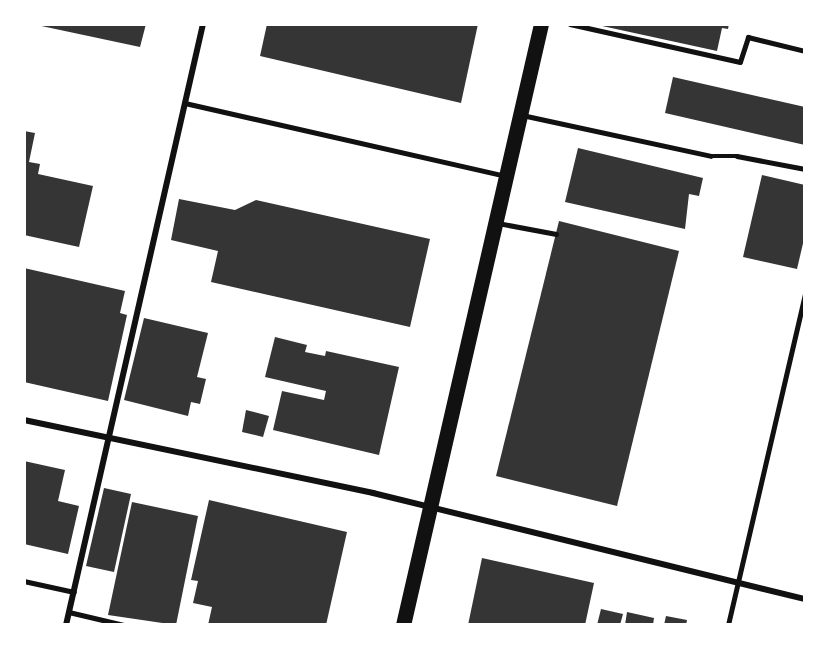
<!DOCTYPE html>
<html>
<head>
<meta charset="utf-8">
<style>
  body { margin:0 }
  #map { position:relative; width:829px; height:649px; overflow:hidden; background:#fff; font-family:Arial,sans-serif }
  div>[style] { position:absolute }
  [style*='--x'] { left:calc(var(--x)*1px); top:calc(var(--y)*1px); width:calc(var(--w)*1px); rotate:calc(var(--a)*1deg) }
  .building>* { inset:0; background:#353535 }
  .service>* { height:4.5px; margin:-2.25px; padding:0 2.25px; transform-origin:2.25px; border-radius:2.25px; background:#111 }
  .minor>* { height:6px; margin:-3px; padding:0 3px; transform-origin:3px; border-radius:3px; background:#111 }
  .primary>* { height:15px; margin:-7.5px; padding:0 7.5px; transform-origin:7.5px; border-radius:7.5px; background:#111 }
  span { translate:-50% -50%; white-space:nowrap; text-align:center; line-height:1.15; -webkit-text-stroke:6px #fff; paint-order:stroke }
  .frame { position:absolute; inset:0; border:26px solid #fff; pointer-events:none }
</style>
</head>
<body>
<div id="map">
  <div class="building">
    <div style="clip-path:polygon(32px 24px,146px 24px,140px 47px)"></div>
    <div style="clip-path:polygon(267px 24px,478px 24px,461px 103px,260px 56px)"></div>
    <div style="clip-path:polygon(593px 24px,729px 24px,728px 29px,722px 28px,717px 51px)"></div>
    <div style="clip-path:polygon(673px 77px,805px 107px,805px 145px,665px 113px)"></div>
    <div style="clip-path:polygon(24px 131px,35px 133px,29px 162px,40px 164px,38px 174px,93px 186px,79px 247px,24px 235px)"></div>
    <div style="clip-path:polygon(578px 148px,703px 178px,699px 196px,689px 194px,685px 229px,565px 202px)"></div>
    <div style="clip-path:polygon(762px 175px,805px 185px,805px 235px,797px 269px,743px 257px)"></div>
    <div style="clip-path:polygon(179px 199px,235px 210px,256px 200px,430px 239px,410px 327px,211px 282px,218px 251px,171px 240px)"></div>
    <div style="clip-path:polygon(559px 221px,679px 251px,617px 506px,496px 476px)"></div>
    <div style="clip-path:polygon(24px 268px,125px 291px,120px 313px,127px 315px,108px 401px,24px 382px)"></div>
    <div style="clip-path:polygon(144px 318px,208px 333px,197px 377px,206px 379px,200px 404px,191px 402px,188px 416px,124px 400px)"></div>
    <div style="clip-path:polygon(275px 337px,307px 345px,305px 352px,325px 356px,326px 351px,399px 367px,379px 455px,273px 430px,282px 391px,324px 400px,326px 391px,265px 377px)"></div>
    <div style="clip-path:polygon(246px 410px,269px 416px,263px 437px,242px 432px)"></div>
    <div style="clip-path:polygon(24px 461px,65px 470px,58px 501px,79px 506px,68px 554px,24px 544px)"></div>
    <div style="clip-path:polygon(104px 488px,131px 494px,114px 572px,86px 566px)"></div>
    <div style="clip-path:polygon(209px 500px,347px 532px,326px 625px,208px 625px,212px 607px,193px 603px,198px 581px,191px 580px)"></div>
    <div style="clip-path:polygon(132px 502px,198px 516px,176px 625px,108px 615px)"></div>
    <div style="clip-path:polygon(482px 558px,594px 583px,585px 625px,468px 625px)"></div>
    <div style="clip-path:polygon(601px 609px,623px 614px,620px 625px,597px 625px)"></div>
    <div style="clip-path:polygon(627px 612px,654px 618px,653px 625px,625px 625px)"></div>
    <div style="clip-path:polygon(666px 616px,687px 620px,686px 625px,664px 625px)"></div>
  </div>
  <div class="service">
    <div style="--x:570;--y:24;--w:174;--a:12.6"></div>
    <div style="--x:740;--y:62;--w:26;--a:-72"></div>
    <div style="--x:748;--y:37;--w:59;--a:13.8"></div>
    <div style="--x:185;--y:103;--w:326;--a:12.8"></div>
    <div style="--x:522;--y:115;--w:193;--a:12.2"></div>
    <div style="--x:711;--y:156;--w:26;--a:0"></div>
    <div style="--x:737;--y:156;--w:69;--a:10.8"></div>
    <div style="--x:498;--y:223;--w:59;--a:10.7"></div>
    <div style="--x:24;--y:581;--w:51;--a:12.4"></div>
    <div style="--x:69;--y:612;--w:57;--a:13.3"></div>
    <div style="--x:728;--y:625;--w:339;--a:-76.9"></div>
  </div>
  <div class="minor">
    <div style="--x:24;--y:420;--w:357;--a:11.8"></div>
    <div style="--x:373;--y:493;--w:445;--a:13.8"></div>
    <div style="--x:66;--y:625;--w:616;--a:-77.16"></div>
  </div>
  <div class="primary">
    <div style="--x:403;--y:625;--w:617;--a:-77.07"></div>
  </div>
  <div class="frame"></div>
</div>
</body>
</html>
